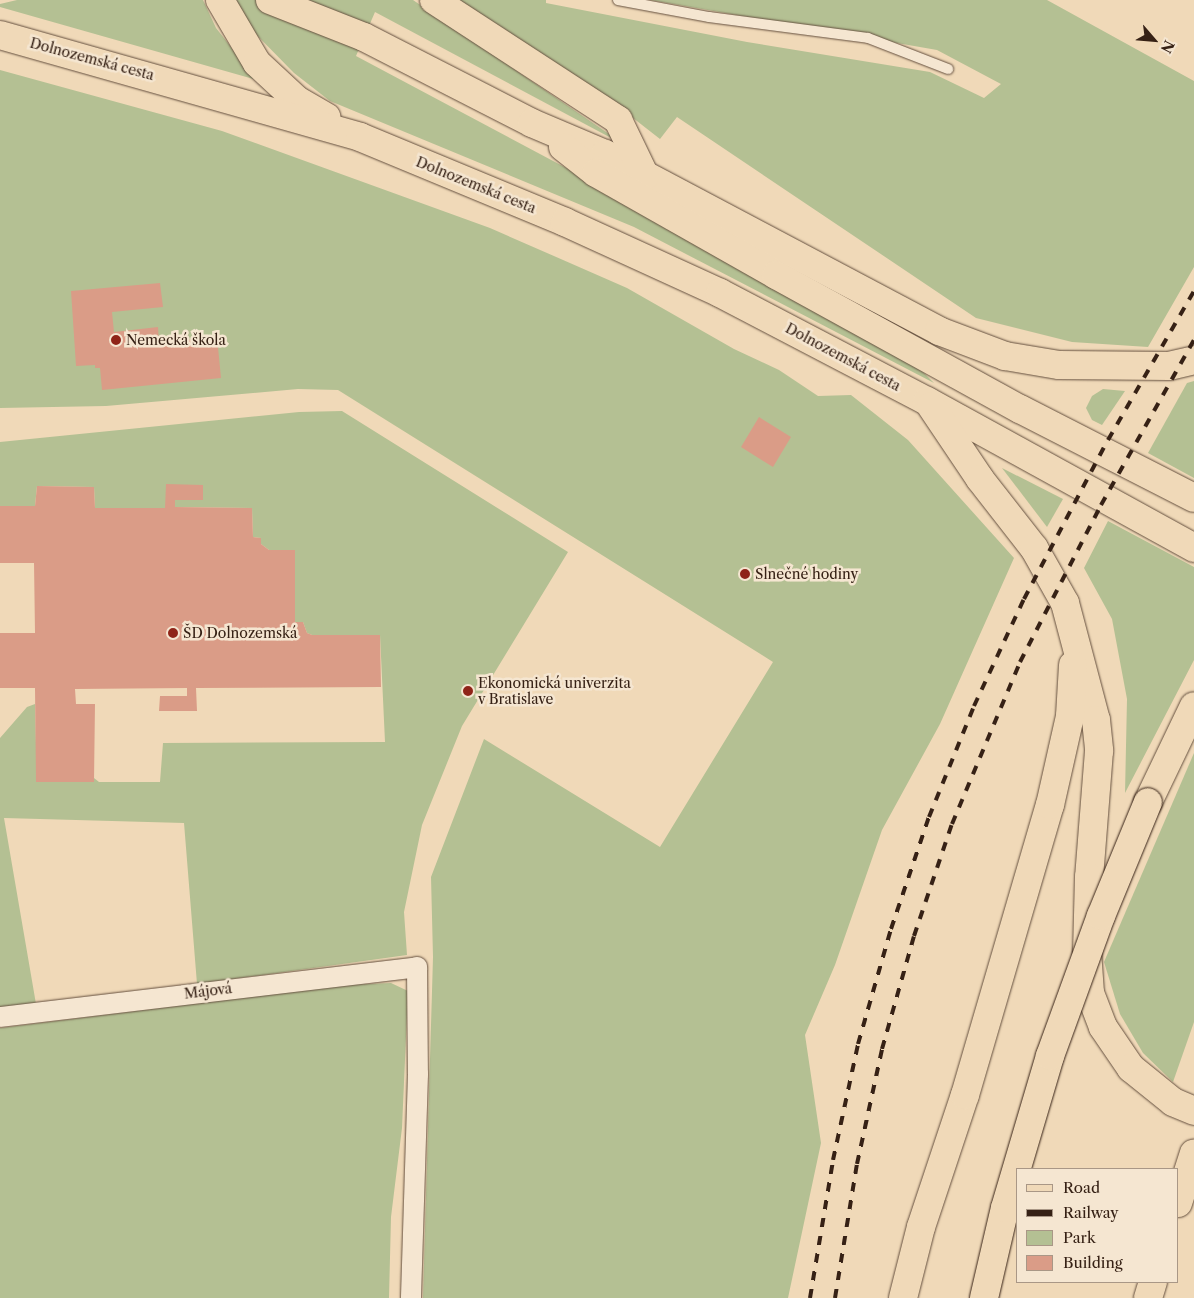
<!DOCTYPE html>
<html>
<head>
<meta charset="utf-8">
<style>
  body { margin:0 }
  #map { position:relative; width:1194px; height:1298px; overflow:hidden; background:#f0d9b8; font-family:"Libre Caslon Text",serif }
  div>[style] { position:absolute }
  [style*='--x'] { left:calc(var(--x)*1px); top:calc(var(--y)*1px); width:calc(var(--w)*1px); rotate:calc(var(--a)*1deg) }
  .green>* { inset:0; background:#b4c093 }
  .building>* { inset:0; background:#da9c87 }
  .roads { filter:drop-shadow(0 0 1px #644f3e) drop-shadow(0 0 1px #644f3e) }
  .service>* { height:10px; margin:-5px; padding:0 5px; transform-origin:5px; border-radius:5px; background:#f5e6d1 }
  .minor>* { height:20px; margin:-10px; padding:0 10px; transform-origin:10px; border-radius:10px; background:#f5e6d1 }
  .primary>* { height:28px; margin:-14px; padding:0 14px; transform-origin:14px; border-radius:14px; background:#f0d9b8 }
  .motorway>* { height:28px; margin:-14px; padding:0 14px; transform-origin:14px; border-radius:14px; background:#f0d9b8 }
  .rail>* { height:4px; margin-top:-2px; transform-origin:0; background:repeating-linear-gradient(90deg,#362115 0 9px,transparent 0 18px) }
  .bridges { filter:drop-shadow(0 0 1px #362115) drop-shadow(0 0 1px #362115) }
  .primary-bridge>* { height:28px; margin:-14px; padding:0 14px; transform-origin:14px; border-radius:14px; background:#f0d9b8 }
  .dots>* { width:14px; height:14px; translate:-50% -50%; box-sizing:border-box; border:2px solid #f5e6d1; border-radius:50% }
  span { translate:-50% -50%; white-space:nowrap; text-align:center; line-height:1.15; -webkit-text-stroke:5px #f5e6d1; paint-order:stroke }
  .street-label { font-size:14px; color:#362115 }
  .poi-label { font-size:14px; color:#362115 }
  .left { translate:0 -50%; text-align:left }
  .legend { position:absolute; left:1016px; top:1168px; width:162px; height:115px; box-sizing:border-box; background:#f5e6d1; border:1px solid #a99786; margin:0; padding:6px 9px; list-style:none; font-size:15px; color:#362115 }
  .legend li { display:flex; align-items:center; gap:10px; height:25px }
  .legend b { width:25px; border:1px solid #a99786 }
  .north { position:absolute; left:1129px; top:15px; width:50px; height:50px; -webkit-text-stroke:4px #f5e6d1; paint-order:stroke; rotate:117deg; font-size:14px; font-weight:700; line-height:20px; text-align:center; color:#362115 }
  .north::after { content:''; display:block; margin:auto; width:18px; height:22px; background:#362115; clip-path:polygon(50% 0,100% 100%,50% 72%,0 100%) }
</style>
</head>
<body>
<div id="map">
  <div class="green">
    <div style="clip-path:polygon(17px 0,203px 0,216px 28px,257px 80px,0 7px,0 4px)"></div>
    <div style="clip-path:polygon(233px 0,413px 0,628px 147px,375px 12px,356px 56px,617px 195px,913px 362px,934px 383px,634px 227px,330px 101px,294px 73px,237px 15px)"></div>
    <div style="clip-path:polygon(455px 0,546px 0,546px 3px,747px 42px,930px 72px,984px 98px,1001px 84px,937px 50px,650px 0,1047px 0,1194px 81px,1194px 267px,1148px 347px,1072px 342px,976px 318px,677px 117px,660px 139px,610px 100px)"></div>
    <div style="clip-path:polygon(0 70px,222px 131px,490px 228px,627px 288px,734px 349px,779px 370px,818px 396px,851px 395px,908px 440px,1014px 558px,940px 724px,882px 830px,835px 965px,805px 1035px,821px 1143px,788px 1298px,423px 1298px,433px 957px,431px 877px,484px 739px,660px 847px,773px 662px,338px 390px,298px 389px,106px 406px,0 408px)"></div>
    <div style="clip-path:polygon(1194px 381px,1194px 478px,1148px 453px,1187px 383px)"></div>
    <div style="clip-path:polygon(1103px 389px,1125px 391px,1102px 425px,1092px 420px,1086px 408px,1092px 396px)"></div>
    <div style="clip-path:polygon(342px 411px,568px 552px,462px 726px,422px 825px,404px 912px,407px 955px,197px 984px,184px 823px,4px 818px,36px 1004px,0 1009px,0 738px,27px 707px,35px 704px,37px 782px,93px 782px,94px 778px,99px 782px,160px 782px,163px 743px,385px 742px,380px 635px,312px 635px,307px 633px,303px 622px,295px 622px,295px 550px,269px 550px,261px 544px,261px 538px,253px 537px,252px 508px,175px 507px,175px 500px,203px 500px,203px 485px,176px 485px,165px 508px,95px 508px,94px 487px,37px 486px,35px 506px,0 506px,0 442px,299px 412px)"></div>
    <div style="clip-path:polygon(1002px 468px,1063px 499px,1047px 527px)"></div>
    <div style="clip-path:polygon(1108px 521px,1194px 567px,1194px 660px,1125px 793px,1127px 699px,1112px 619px,1084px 568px)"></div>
    <div style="clip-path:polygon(1194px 753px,1194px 1022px,1173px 1082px,1143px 1053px,1120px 1014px,1104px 962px)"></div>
    <div style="clip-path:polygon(391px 983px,408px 991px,402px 1128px,391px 1217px,389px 1298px,0 1298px,0 1028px,343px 985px)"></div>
  </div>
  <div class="building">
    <div style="clip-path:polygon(160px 283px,163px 307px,112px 312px,114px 332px,158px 327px,159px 343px,217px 337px,221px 378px,102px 390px,100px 368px,95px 368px,95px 365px,76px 366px,71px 291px)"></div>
    <div style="clip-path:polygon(759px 417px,791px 437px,773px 467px,741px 447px)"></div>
    <div style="clip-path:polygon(166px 484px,203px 485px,203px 500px,175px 500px,175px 507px,252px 508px,253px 537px,261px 538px,261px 544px,269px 550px,295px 550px,295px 622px,303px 622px,307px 633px,312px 635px,380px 635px,381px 687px,196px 688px,197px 711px,159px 711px,160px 696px,187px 696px,187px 688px,75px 689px,76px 704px,95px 704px,94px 782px,36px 782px,35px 688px,0 688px,0 633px,35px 633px,34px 563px,0 563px,0 506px,35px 506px,37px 486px,94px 487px,95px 508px,165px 508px)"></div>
  </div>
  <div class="roads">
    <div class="service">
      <div style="--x:618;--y:0;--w:93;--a:10.6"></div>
      <div style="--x:709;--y:17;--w:160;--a:7.5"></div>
      <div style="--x:868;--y:38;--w:86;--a:21.2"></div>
    </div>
    <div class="minor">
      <div style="--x:0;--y:1017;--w:420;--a:-6.8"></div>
      <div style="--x:417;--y:967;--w:107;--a:89.5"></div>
      <div style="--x:418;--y:1074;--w:224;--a:91.8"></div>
    </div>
    <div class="primary">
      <div style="--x:220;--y:0;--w:73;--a:59.6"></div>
      <div style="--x:257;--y:63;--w:54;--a:42.8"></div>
      <div style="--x:297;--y:100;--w:34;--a:30"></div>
      <div style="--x:270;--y:0;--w:101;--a:21.5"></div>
      <div style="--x:364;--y:37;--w:189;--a:27.1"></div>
      <div style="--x:532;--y:123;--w:79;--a:23"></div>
      <div style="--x:605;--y:154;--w:378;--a:27.9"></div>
      <div style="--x:939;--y:331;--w:71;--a:20.7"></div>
      <div style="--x:1005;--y:356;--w:55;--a:9.5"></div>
      <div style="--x:1059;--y:365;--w:110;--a:0.5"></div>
      <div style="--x:1169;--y:366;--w:26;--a:-13"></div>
      <div style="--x:434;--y:0;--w:220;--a:33.1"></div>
      <div style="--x:618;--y:120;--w:62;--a:64.3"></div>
      <div style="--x:0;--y:35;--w:374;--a:15.8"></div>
      <div style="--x:360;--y:137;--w:222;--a:22.5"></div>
      <div style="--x:565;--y:222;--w:170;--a:24.6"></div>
      <div style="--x:720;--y:293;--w:233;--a:27.6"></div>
      <div style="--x:927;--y:401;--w:305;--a:28.8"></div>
      <div style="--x:563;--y:147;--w:42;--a:38.2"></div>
      <div style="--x:596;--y:173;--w:207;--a:29.5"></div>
      <div style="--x:776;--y:275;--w:278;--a:28.8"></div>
      <div style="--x:1020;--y:409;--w:195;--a:27.1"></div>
      <div style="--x:931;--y:406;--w:88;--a:56.1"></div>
      <div style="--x:980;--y:479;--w:88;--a:52"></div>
      <div style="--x:1034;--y:548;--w:63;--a:60.6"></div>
      <div style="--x:1065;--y:603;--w:121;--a:75.2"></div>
      <div style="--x:1096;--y:720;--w:31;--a:84"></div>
      <div style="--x:1099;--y:751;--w:126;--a:94.5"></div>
      <div style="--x:1089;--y:877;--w:74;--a:91.5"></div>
      <div style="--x:1087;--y:951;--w:42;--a:85.9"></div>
      <div style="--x:1090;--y:993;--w:36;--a:69"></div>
      <div style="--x:1103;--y:1027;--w:50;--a:55.7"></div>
      <div style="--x:1131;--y:1068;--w:54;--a:39"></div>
      <div style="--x:1173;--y:1102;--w:23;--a:23"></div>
      <div style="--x:1148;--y:802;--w:106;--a:-64.4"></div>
      <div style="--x:903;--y:1298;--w:73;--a:-75.8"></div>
      <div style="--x:921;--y:1227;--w:139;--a:-71.6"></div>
      <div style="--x:965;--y:1095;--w:302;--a:-73.7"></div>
      <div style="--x:1050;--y:805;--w:91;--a:-77.3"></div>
      <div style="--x:1070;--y:716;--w:51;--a:-86.6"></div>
    </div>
    <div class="motorway">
      <div style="--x:1178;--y:1203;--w:52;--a:-72.3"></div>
      <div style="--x:1148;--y:1298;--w:17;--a:-73"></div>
    </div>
  </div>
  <div class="rail">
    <div style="--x:810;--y:1298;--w:140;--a:-80.5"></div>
    <div style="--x:833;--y:1160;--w:119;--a:-77.8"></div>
    <div style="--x:858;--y:1044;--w:120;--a:-74"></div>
    <div style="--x:891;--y:929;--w:118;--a:-71.3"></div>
    <div style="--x:929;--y:817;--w:120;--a:-67.9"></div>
    <div style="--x:974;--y:706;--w:118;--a:-65"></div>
    <div style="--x:1024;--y:599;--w:180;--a:-62.2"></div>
    <div style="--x:1108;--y:440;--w:172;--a:-60"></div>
    <div style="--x:835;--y:1298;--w:136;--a:-80.7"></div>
    <div style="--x:857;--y:1164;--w:118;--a:-77.7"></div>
    <div style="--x:882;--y:1049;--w:117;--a:-74.2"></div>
    <div style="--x:914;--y:936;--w:118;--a:-71.3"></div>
    <div style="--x:952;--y:824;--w:176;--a:-67.2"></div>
    <div style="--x:1020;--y:662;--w:177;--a:-62.7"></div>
    <div style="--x:1101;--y:505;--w:189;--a:-60.6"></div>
  </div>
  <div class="bridges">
    <div class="primary-bridge">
      <div style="--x:984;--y:1298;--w:92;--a:-76.9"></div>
      <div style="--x:1005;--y:1208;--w:159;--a:-73.5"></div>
      <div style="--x:1050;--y:1056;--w:149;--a:-70"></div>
      <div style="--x:1101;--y:916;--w:123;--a:-67.6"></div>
    </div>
  </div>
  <div class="dots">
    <div style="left:116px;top:340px;background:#8f2418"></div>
    <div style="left:745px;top:574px;background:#8f2418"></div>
    <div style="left:173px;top:633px;background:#8f2418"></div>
    <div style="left:468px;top:691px;background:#8f2418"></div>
  </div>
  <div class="street-label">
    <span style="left:92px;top:59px;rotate:15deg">Dolnozemská cesta</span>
    <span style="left:476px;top:185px;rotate:22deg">Dolnozemská cesta</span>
    <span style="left:843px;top:357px;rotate:28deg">Dolnozemská cesta</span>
    <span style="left:208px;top:991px;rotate:-7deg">Májová</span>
  </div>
  <div class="poi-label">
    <span class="left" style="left:126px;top:340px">Nemecká škola</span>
    <span class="left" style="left:755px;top:574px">Slnečné hodiny</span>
    <span class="left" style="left:183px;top:633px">ŠD Dolnozemská</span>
    <span class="left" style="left:478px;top:691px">Ekonomická univerzita<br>v Bratislave</span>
  </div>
  <ul class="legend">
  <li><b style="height:6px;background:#f0d9b8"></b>Road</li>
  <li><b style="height:6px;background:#362115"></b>Railway</li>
  <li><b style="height:14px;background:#b4c093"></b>Park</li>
  <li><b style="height:14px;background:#da9c87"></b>Building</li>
  </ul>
  <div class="north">N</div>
</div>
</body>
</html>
